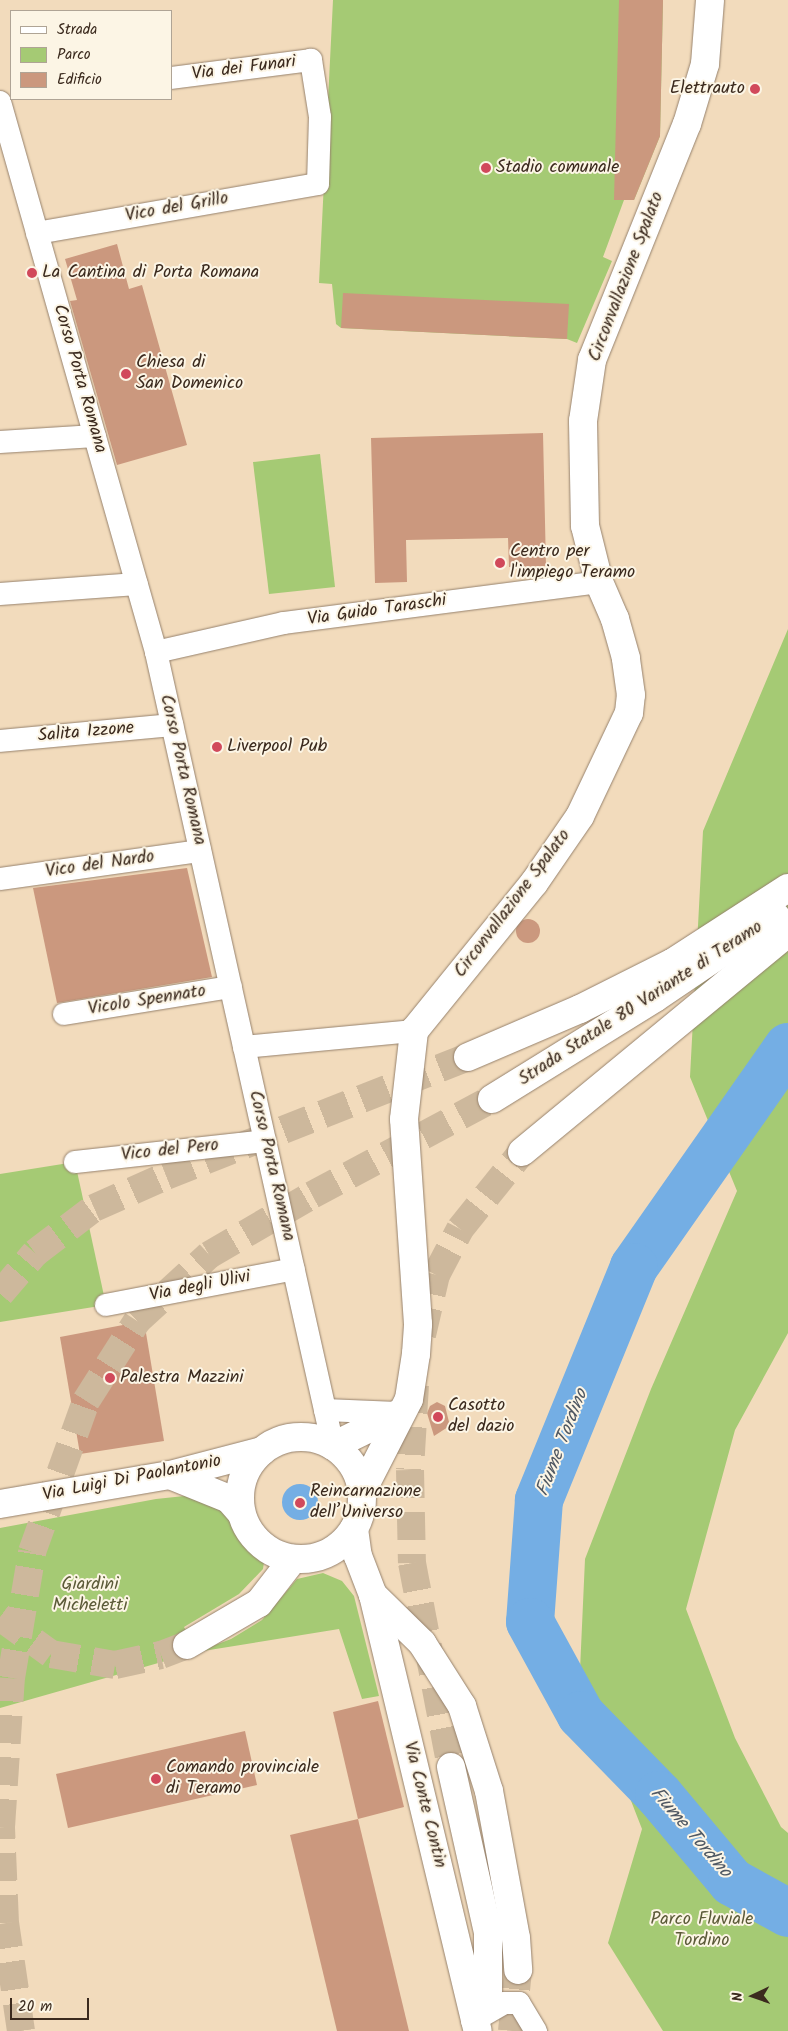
<!DOCTYPE html>
<html>
<head>
<meta charset="utf-8">
<style>
  body { margin:0 }
  #map { position:relative; width:788px; height:2031px; overflow:hidden; background:#f2dbbc; font-family:Kalam,sans-serif }
  div>[style] { position:absolute }
  [style*='--x'] { left:calc(var(--x)*1px); top:calc(var(--y)*1px); width:calc(var(--w)*1px); rotate:calc(var(--a)*1deg) }
  .green>* { inset:0; background:#a5ca74 }
  .water>* { inset:0; background:#74aee4 }
  .round { border-radius:50% }
  .river>* { height:48px; margin:-24px; padding:0 24px; transform-origin:24px; border-radius:24px; background:#74aee4 }
  .building>* { inset:0; background:#cb987e }
  .trunk-tunnel>* { height:28px; margin-top:-14px; transform-origin:0; background:repeating-linear-gradient(90deg,#cdb89c 0 28px,transparent 0 42px) }
  .roads { filter:drop-shadow(0 0 1px #96826d) drop-shadow(0 0 1px #96826d) }
  .minor>* { height:22px; margin:-11px; padding:0 11px; transform-origin:11px; border-radius:11px; background:#fff }
  .secondary>* { height:28px; margin:-14px; padding:0 14px; transform-origin:14px; border-radius:14px; background:#fff }
  .primary>* { height:28px; margin:-14px; padding:0 14px; transform-origin:14px; border-radius:14px; background:#fff }
  .primary>.ring { margin:-14px; padding:0; box-sizing:content-box; background:none; border:28px solid #fff; border-radius:50% }
  .trunk>* { height:28px; margin:-14px; padding:0 14px; transform-origin:14px; border-radius:14px; background:#fff }
  .dots>* { width:14px; height:14px; translate:-50% -50%; box-sizing:border-box; border:2px solid #fcf5e5; border-radius:50% }
  span { translate:-50% -50%; white-space:nowrap; text-align:center; line-height:1.15; -webkit-text-stroke:4px #fcf5e5; paint-order:stroke }
  .street-label { font-size:18px; color:#3b2a1e }
  .poi-label { font-size:18px; color:#3b2a1e }
  .right { translate:-100% -50%; text-align:right }
  .left { translate:0 -50%; text-align:left }
  .park-label { font-size:18px; color:#5b5a38 }
  .water-label { font-size:19px; color:#4f5863; font-style:italic }
  .legend { position:absolute; left:10px; top:10px; width:162px; height:90px; box-sizing:border-box; background:#fcf5e5; border:1px solid #afa495; margin:0; padding:6px 9px; list-style:none; font-size:15px; color:#3b2a1e }
  .legend li { display:flex; align-items:center; gap:10px; height:25px }
  .legend b { width:25px; border:1px solid #afa495 }
  .north { position:absolute; left:728px; top:1971px; width:50px; height:50px; -webkit-text-stroke:4px #fcf5e5; paint-order:stroke; rotate:267deg; font-size:14px; font-weight:700; line-height:20px; text-align:center; color:#3b2a1e }
  .north::after { content:''; display:block; margin:auto; width:18px; height:22px; background:#3b2a1e; clip-path:polygon(50% 0,100% 100%,50% 72%,0 100%) }
  .scale { position:absolute; left:10px; top:1998px; width:79px; height:22px; box-sizing:border-box; border:2px solid #3b2a1e; border-top:0; padding-left:6px; font-size:15px; line-height:18px; white-space:nowrap; color:#3b2a1e; -webkit-text-stroke:4px #fcf5e5; paint-order:stroke }
</style>
</head>
<body>
<div id="map">
  <div class="green">
    <div style="clip-path:polygon(333px 0,663px 0,660px 136px,634px 200px,624px 200px,603px 257px,612px 261px,577px 343px,567px 339px,341px 328px,336px 324px,332px 284px,319px 283px)"></div>
    <div style="clip-path:polygon(320px 454px,335px 587px,269px 594px,253px 462px)"></div>
    <div style="clip-path:polygon(788px 629px,788px 1333px,735px 1430px,686px 1609px,735px 1738px,781px 1827px,788px 1833px,788px 2031px,663px 2031px,608px 1943px,642px 1829px,580px 1670px,585px 1559px,651px 1389px,737px 1191px,690px 1077px,703px 831px)"></div>
    <div style="clip-path:polygon(75px 1162px,106px 1305px,0 1322px,0 1174px)"></div>
    <div style="clip-path:polygon(194px 1495px,217px 1506px,232px 1523px,240px 1542px,264px 1562px,263px 1569px,239px 1594px,184px 1627px,197px 1652px,231px 1639px,262px 1620px,297px 1579px,323px 1573px,342px 1581px,354px 1596px,379px 1696px,362px 1699px,339px 1629px,197px 1652px,0 1708px,0 1528px,156px 1499px)"></div>
  </div>
  <div class="water">
    <div class="round" style="left:282px;top:1484px;width:36px;height:36px"></div>
  </div>
  <div class="river">
    <div style="--x:788;--y:1047;--w:269;--a:125"></div>
    <div style="--x:634;--y:1267;--w:252;--a:112.2"></div>
    <div style="--x:539;--y:1500;--w:122;--a:94.2"></div>
    <div style="--x:530;--y:1622;--w:106;--a:61.3"></div>
    <div style="--x:581;--y:1715;--w:112;--a:45.7"></div>
    <div style="--x:659;--y:1795;--w:114;--a:50"></div>
    <div style="--x:732;--y:1882;--w:64;--a:29"></div>
  </div>
  <div class="building">
    <div style="clip-path:polygon(619px 0,663px 0,660px 136px,634px 200px,614px 200px)"></div>
    <div style="clip-path:polygon(117px 244px,129px 289px,142px 285px,187px 445px,117px 465px,70px 301px,77px 300px,65px 259px)"></div>
    <div style="clip-path:polygon(343px 293px,569px 304px,567px 339px,341px 328px)"></div>
    <div style="clip-path:polygon(543px 433px,546px 566px,509px 567px,508px 538px,406px 540px,407px 582px,375px 583px,371px 438px)"></div>
    <div style="clip-path:polygon(187px 868px,212px 977px,57px 1003px,33px 888px)"></div>
    <div class="round" style="left:516px;top:919px;width:24px;height:24px"></div>
    <div style="clip-path:polygon(144px 1321px,164px 1441px,80px 1454px,60px 1337px)"></div>
    <div style="clip-path:polygon(437px 1402px,445px 1406px,449px 1422px,448px 1427px,434px 1436px,427px 1413px,430px 1406px)"></div>
    <div style="clip-path:polygon(378px 1701px,404px 1807px,358px 1819px,333px 1712px)"></div>
    <div style="clip-path:polygon(245px 1731px,257px 1785px,68px 1828px,56px 1774px)"></div>
    <div style="clip-path:polygon(358px 1819px,409px 2031px,337px 2031px,290px 1835px)"></div>
  </div>
  <div class="trunk-tunnel">
    <div style="--x:0;--y:1294;--w:54;--a:-49.5"></div>
    <div style="--x:35;--y:1253;--w:74;--a:-37.3"></div>
    <div style="--x:94;--y:1208;--w:79;--a:-24"></div>
    <div style="--x:166;--y:1176;--w:325;--a:-21.5"></div>
    <div style="--x:422;--y:1335;--w:62;--a:-76.9"></div>
    <div style="--x:436;--y:1275;--w:52;--a:-62.4"></div>
    <div style="--x:460;--y:1229;--w:99;--a:-51.2"></div>
    <div style="--x:415;--y:1385;--w:85;--a:93.4"></div>
    <div style="--x:410;--y:1470;--w:93;--a:88.8"></div>
    <div style="--x:412;--y:1563;--w:208;--a:79.2"></div>
    <div style="--x:0;--y:1617;--w:63;--a:36"></div>
    <div style="--x:51;--y:1654;--w:65;--a:9.8"></div>
    <div style="--x:115;--y:1665;--w:47;--a:-12.3"></div>
    <div style="--x:161;--y:1655;--w:28;--a:-21"></div>
    <div style="--x:21;--y:2031;--w:109;--a:-98.4"></div>
    <div style="--x:5;--y:1923;--w:96;--a:-92.4"></div>
    <div style="--x:1;--y:1827;--w:149;--a:-86.2"></div>
    <div style="--x:11;--y:1678;--w:128;--a:-80.5"></div>
    <div style="--x:32;--y:1552;--w:160;--a:-70.3"></div>
    <div style="--x:86;--y:1401;--w:95;--a:-57.5"></div>
    <div style="--x:137;--y:1321;--w:98;--a:-42.5"></div>
    <div style="--x:209;--y:1255;--w:119;--a:-30.2"></div>
    <div style="--x:312;--y:1195;--w:204;--a:-28.1"></div>
    <div style="--x:512;--y:2031;--w:61;--a:-84.4"></div>
  </div>
  <div class="roads">
    <div class="minor">
      <div style="--x:0;--y:102;--w:572;--a:74.16"></div>
      <div style="--x:156;--y:652;--w:813;--a:77.43"></div>
      <div style="--x:37;--y:233;--w:285;--a:-9.9"></div>
      <div style="--x:318;--y:184;--w:67;--a:-88.3"></div>
      <div style="--x:320;--y:117;--w:58;--a:-99"></div>
      <div style="--x:311;--y:60;--w:141;--a:172.7"></div>
      <div style="--x:0;--y:442;--w:95;--a:-3.6"></div>
      <div style="--x:0;--y:594;--w:137;--a:-4.2"></div>
      <div style="--x:156;--y:652;--w:131;--a:-12.8"></div>
      <div style="--x:284;--y:623;--w:318;--a:-7.4"></div>
      <div style="--x:0;--y:741;--w:173;--a:-5.3"></div>
      <div style="--x:0;--y:879;--w:202;--a:-8"></div>
      <div style="--x:64;--y:1014;--w:169;--a:-9.2"></div>
      <div style="--x:244;--y:1047;--w:171;--a:-5.4"></div>
      <div style="--x:75;--y:1162;--w:191;--a:-6.3"></div>
      <div style="--x:106;--y:1305;--w:191;--a:-10.8"></div>
      <div style="--x:325;--y:1410;--w:72;--a:2.4"></div>
      <div style="--x:475;--y:2020;--w:34;--a:-30"></div>
      <div style="--x:504;--y:2003;--w:15;--a:0"></div>
      <div style="--x:519;--y:2003;--w:33;--a:59"></div>
    </div>
    <div class="secondary">
      <div style="--x:333;--y:1446;--w:75;--a:-26.2"></div>
      <div style="--x:362;--y:1491;--w:103;--a:-62.9"></div>
      <div style="--x:409;--y:1399;--w:46;--a:-81.2"></div>
      <div style="--x:416;--y:1354;--w:30;--a:-86"></div>
      <div style="--x:418;--y:1324;--w:205;--a:-93.9"></div>
      <div style="--x:404;--y:1119;--w:89;--a:-83.5"></div>
      <div style="--x:414;--y:1031;--w:191;--a:-51"></div>
      <div style="--x:534;--y:883;--w:81;--a:-55.5"></div>
      <div style="--x:580;--y:816;--w:114;--a:-64.6"></div>
      <div style="--x:629;--y:713;--w:18;--a:-84"></div>
      <div style="--x:631;--y:695;--w:37;--a:-98"></div>
      <div style="--x:626;--y:658;--w:41;--a:-105.8"></div>
      <div style="--x:615;--y:619;--w:40;--a:-113.4"></div>
      <div style="--x:599;--y:582;--w:58;--a:-104"></div>
      <div style="--x:585;--y:526;--w:105;--a:-91.1"></div>
      <div style="--x:583;--y:421;--w:62;--a:-81.6"></div>
      <div style="--x:592;--y:360;--w:254;--a:-68.1"></div>
      <div style="--x:687;--y:124;--w:63;--a:-73.3"></div>
      <div style="--x:705;--y:64;--w:64;--a:-85.5"></div>
    </div>
    <div class="primary">
      <div class="ring" style="left:240px;top:1437px;width:94px;height:94px"></div>
      <div style="--x:170;--y:1475;--w:64;--a:22.1"></div>
      <div style="--x:229;--y:1499;--w:18;--a:49"></div>
      <div style="--x:0;--y:1504;--w:172;--a:-9.7"></div>
      <div style="--x:170;--y:1475;--w:95;--a:-14.6"></div>
      <div style="--x:354;--y:1529;--w:27;--a:82"></div>
      <div style="--x:358;--y:1556;--w:42;--a:69"></div>
      <div style="--x:373;--y:1595;--w:448;--a:76.5"></div>
    </div>
    <div class="trunk">
      <div style="--x:468;--y:1057;--w:122;--a:-23.2"></div>
      <div style="--x:580;--y:1009;--w:103;--a:-26.6"></div>
      <div style="--x:672;--y:963;--w:138;--a:-32.9"></div>
      <div style="--x:492;--y:1099;--w:192;--a:-31.8"></div>
      <div style="--x:655;--y:998;--w:146;--a:-34.1"></div>
      <div style="--x:522;--y:1152;--w:345;--a:-39.5"></div>
      <div style="--x:373;--y:1595;--w:69;--a:44.4"></div>
      <div style="--x:422;--y:1643;--w:75;--a:57.6"></div>
      <div style="--x:462;--y:1706;--w:89;--a:72.4"></div>
      <div style="--x:489;--y:1791;--w:149;--a:79.6"></div>
      <div style="--x:516;--y:1938;--w:32;--a:86"></div>
      <div style="--x:187;--y:1645;--w:83;--a:-30.3"></div>
      <div style="--x:259;--y:1603;--w:56;--a:-52.3"></div>
      <div style="--x:451;--y:1767;--w:169;--a:77.4"></div>
      <div style="--x:488;--y:1932;--w:59;--a:90"></div>
      <div style="--x:488;--y:1991;--w:32;--a:114"></div>
    </div>
  </div>
  <div class="dots">
    <div style="left:755px;top:89px;background:#d1495b"></div>
    <div style="left:486px;top:168px;background:#d1495b"></div>
    <div style="left:32px;top:273px;background:#d1495b"></div>
    <div style="left:126px;top:374px;background:#d1495b"></div>
    <div style="left:500px;top:563px;background:#d1495b"></div>
    <div style="left:217px;top:747px;background:#d1495b"></div>
    <div style="left:110px;top:1378px;background:#d1495b"></div>
    <div style="left:438px;top:1417px;background:#d1495b"></div>
    <div style="left:300px;top:1503px;background:#d1495b"></div>
    <div style="left:156px;top:1779px;background:#d1495b"></div>
  </div>
  <div class="street-label">
    <span style="left:244px;top:69px;rotate:-7deg">Via dei Funari</span>
    <span style="left:177px;top:208px;rotate:-10deg">Vico del Grillo</span>
    <span style="left:627px;top:277px;rotate:-69deg">Circonvallazione Spalato</span>
    <span style="left:79px;top:379px;rotate:74deg">Corso Porta Romana</span>
    <span style="left:377px;top:611px;rotate:-8deg">Via Guido Taraschi</span>
    <span style="left:86px;top:733px;rotate:-5deg">Salita Izzone</span>
    <span style="left:182px;top:770px;rotate:77deg">Corso Porta Romana</span>
    <span style="left:100px;top:865px;rotate:-8deg">Vico del Nardo</span>
    <span style="left:513px;top:904px;rotate:-53deg">Circonvallazione Spalato</span>
    <span style="left:147px;top:1001px;rotate:-9deg">Vicolo Spennato</span>
    <span style="left:641px;top:1004px;rotate:-33deg">Strada Statale 80 Variante di Teramo</span>
    <span style="left:170px;top:1151px;rotate:-6deg">Vico del Pero</span>
    <span style="left:271px;top:1166px;rotate:77deg">Corso Porta Romana</span>
    <span style="left:200px;top:1287px;rotate:-11deg">Via degli Ulivi</span>
    <span style="left:132px;top:1479px;rotate:-11deg">Via Luigi Di Paolantonio</span>
    <span style="left:424px;top:1805px;rotate:76deg">Via Conte Contin</span>
  </div>
  <div class="poi-label">
    <span class="right" style="left:745px;top:89px">Elettrauto</span>
    <span class="left" style="left:496px;top:168px">Stadio comunale</span>
    <span class="left" style="left:42px;top:273px">La Cantina di Porta Romana</span>
    <span class="left" style="left:136px;top:374px">Chiesa di<br>San Domenico</span>
    <span class="left" style="left:510px;top:563px">Centro per<br>l'impiego Teramo</span>
    <span class="left" style="left:227px;top:747px">Liverpool Pub</span>
    <span class="left" style="left:120px;top:1378px">Palestra Mazzini</span>
    <span class="left" style="left:448px;top:1417px">Casotto<br>del dazio</span>
    <span class="left" style="left:310px;top:1503px">Reincarnazione<br>dell’Universo</span>
    <span class="left" style="left:166px;top:1779px">Comando provinciale<br>di Teramo</span>
  </div>
  <div class="park-label">
    <span style="left:90px;top:1596px">Giardini<br>Micheletti</span>
    <span style="left:702px;top:1931px">Parco Fluviale<br>Tordino</span>
  </div>
  <div class="water-label">
    <span style="left:563px;top:1443px;rotate:-69deg">Fiume Tordino</span>
    <span style="left:690px;top:1833px;rotate:49deg">Fiume Tordino</span>
  </div>
  <ul class="legend">
  <li><b style="height:6px;background:#fff"></b>Strada</li>
  <li><b style="height:14px;background:#a5ca74"></b>Parco</li>
  <li><b style="height:14px;background:#cb987e"></b>Edificio</li>
  </ul>
  <div class="north">N</div>
  <div class="scale">20 m</div>
</div>
</body>
</html>
